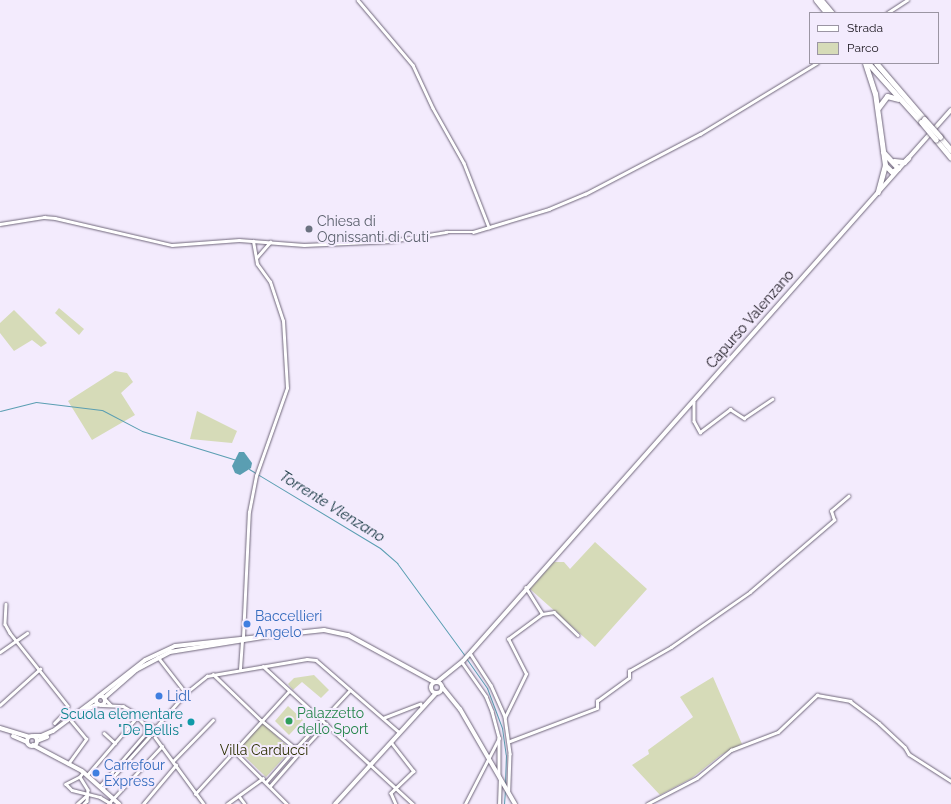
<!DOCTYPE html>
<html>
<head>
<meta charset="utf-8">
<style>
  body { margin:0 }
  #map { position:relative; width:951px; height:804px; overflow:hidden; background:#f3ebfd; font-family:Raleway,sans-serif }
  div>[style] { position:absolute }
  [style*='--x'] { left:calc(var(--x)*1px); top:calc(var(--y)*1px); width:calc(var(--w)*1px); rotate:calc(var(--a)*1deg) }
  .green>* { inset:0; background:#d6dbb8 }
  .water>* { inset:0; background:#5a9eb2 }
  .stream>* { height:1px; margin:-0.5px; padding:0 0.5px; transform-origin:0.5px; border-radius:0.5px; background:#5a9eb2 }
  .roads { filter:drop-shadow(0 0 1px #70677b) drop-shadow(0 0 1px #70677b) }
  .street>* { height:2.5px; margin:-1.25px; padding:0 1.25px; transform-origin:1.25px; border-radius:1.25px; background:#fff }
  .street>.ring { margin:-1.25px; padding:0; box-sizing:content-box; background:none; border:2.5px solid #fff; border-radius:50% }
  .secondary>* { height:4px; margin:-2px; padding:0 2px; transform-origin:2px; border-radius:2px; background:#fff }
  .secondary>.ring { margin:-2px; padding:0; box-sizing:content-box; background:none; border:4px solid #fff; border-radius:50% }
  .highway>* { height:5px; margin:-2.5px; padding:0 2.5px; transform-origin:2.5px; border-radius:2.5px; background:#fff }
  .bridges { filter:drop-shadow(0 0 1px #70677b) drop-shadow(0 0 1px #70677b) }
  .highway-bridge>* { height:5px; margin:-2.5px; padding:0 2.5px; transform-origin:2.5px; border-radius:2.5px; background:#fff }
  .dots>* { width:11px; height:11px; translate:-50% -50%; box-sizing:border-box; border:2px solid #f3ebfd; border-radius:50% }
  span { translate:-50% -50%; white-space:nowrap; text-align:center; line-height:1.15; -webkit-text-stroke:4px #f3ebfd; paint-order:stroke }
  .worship-label { font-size:14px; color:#5b616d }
  .left { translate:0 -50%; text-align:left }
  .street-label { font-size:14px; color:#17131b }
  .shop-label { font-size:14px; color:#366cbe }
  .leisure-label { font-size:14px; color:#27864d }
  .culture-label { font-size:14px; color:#0d838f }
  .right { translate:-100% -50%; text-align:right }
  .park-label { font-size:14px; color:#2e3104 }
  .water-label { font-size:15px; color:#0f313b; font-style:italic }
  .legend { position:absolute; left:809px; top:12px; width:130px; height:52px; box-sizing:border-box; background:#f3ebfd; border:1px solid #9b95a3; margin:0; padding:5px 7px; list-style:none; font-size:12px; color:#17131b }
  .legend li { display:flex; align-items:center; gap:8px; height:20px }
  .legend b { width:20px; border:1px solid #9b95a3 }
</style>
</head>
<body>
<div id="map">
  <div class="green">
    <div style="clip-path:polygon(59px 308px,84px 329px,79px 335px,55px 313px)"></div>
    <div style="clip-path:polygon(14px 310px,47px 343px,41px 347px,32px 340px,14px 351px,0 333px,0 323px)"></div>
    <div style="clip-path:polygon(115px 371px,127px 373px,133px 382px,121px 393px,135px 415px,92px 440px,68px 401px)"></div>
    <div style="clip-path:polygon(197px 411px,237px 431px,232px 443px,190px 439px)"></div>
    <div style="clip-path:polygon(595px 542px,647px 589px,595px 647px,530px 589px,554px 562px,564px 562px,570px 569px)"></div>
    <div style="clip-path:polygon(314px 675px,329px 690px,321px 698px,302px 682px,293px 690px,288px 684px,294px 678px)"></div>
    <div style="clip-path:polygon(713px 677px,742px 744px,721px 755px,692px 778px,660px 795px,632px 765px,649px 754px,648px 750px,693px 717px,680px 697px)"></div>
    <div style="clip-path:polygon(288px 706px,303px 720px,289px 735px,275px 721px)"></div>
    <div style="clip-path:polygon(263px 723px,291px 750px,266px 777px,238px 750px)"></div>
  </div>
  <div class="water">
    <div style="clip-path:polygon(239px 452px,244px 452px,252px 463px,251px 468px,240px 475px,235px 473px,232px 466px)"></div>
  </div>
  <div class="stream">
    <div style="--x:0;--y:411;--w:37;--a:-14"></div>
    <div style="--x:36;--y:402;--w:66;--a:6.9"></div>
    <div style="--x:102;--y:410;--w:45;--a:27.7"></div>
    <div style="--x:142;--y:431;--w:98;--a:17.1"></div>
    <div style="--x:249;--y:469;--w:153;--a:31.1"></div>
    <div style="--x:380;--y:548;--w:23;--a:41"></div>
    <div style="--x:397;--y:563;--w:115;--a:53.8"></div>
    <div style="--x:466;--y:658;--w:37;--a:55"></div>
    <div style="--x:487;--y:688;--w:43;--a:69.4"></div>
    <div style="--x:502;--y:728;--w:27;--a:82"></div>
    <div style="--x:506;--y:755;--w:28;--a:92"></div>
    <div style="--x:504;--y:804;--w:15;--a:-86"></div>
  </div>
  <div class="roads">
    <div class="street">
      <div style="--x:358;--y:0;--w:85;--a:49.8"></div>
      <div style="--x:413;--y:65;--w:47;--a:65.1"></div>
      <div style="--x:433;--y:108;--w:63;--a:60.6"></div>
      <div style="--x:464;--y:163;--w:69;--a:68.7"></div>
      <div style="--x:887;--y:13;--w:24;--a:-33"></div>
      <div style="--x:0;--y:224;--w:45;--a:-9"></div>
      <div style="--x:44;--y:217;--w:11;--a:5"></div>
      <div style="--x:55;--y:218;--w:120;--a:13"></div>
      <div style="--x:172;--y:245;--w:67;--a:-4.3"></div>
      <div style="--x:239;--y:240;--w:65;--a:4.4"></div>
      <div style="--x:304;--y:245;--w:87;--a:-2.6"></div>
      <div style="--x:391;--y:241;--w:56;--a:-9.3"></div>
      <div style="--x:446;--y:232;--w:27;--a:0"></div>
      <div style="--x:473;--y:232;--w:79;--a:-16.8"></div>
      <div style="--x:549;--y:209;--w:39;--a:-23"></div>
      <div style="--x:585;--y:194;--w:130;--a:-27.6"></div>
      <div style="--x:700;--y:134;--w:137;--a:-31.3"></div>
      <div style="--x:257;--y:257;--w:20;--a:-49"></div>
      <div style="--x:694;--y:402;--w:19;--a:90"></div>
      <div style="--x:694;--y:421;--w:13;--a:61"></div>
      <div style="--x:700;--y:432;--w:38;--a:-37"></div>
      <div style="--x:730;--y:409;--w:17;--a:33"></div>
      <div style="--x:744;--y:418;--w:34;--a:-34"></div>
      <div style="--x:6;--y:604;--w:20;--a:93"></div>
      <div style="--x:5;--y:624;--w:10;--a:61"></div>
      <div style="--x:10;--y:633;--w:93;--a:51.5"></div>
      <div style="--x:68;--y:706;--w:9;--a:117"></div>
      <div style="--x:64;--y:714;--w:13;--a:135"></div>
      <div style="--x:542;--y:614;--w:12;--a:-9"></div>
      <div style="--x:554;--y:612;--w:33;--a:44"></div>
      <div style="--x:243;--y:637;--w:125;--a:-87.3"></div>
      <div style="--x:249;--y:512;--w:37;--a:-79"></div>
      <div style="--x:256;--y:476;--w:93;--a:-70.6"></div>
      <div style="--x:287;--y:388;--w:67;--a:-93.4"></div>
      <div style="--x:283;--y:321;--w:41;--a:-108.4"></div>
      <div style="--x:270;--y:282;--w:22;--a:-126"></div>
      <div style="--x:257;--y:264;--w:23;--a:-100"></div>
      <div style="--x:0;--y:652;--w:33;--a:-35"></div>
      <div style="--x:470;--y:653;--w:38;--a:57"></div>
      <div style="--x:491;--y:685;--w:35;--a:66"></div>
      <div style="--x:505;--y:717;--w:37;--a:82"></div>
      <div style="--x:510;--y:754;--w:37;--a:92"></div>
      <div style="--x:158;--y:657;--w:46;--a:52.1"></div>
      <div style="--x:462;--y:662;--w:42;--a:54.8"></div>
      <div style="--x:486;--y:696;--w:16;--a:68"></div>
      <div style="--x:492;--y:711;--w:28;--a:75"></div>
      <div style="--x:499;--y:738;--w:37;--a:90"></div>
      <div style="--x:263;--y:666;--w:204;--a:42.6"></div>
      <div style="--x:240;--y:669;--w:28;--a:-86"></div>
      <div style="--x:213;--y:674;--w:66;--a:43.8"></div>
      <div style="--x:261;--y:720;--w:44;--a:39.5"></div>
      <div style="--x:105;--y:699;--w:8;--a:45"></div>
      <div style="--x:0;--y:705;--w:54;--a:-42"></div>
      <div style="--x:102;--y:705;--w:21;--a:3"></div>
      <div style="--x:123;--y:706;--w:12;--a:31"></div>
      <div style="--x:133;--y:712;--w:21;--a:47"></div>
      <div style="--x:505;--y:717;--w:48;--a:-64"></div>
      <div style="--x:526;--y:674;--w:39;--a:-117"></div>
      <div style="--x:508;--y:639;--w:42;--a:-36.3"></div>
      <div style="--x:542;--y:614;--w:31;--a:-122"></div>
      <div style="--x:383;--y:718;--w:40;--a:-21"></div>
      <div style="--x:420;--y:704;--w:3;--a:45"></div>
      <div class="ring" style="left:145px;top:725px;width:9.5px;height:9.5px"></div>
      <div style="--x:156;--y:727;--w:45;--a:-48.6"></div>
      <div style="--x:186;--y:693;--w:27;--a:-39"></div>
      <div style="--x:207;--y:676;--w:101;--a:-9.6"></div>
      <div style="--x:307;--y:659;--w:9;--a:6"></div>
      <div style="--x:316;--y:660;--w:110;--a:40.9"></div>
      <div style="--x:104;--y:733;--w:15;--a:42"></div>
      <div style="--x:155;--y:737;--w:83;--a:53.8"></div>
      <div style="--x:510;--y:741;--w:93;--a:-20.8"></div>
      <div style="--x:597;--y:708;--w:7;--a:-90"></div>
      <div style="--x:597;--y:701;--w:39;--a:-36"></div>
      <div style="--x:629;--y:678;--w:7;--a:-90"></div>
      <div style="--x:629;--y:671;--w:48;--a:-29.7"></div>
      <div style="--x:671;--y:647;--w:96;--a:-34.8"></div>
      <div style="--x:750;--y:592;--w:111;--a:-40.6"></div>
      <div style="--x:834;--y:520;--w:9;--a:-108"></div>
      <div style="--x:831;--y:511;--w:23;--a:-41"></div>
      <div style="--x:391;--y:742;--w:37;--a:52"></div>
      <div style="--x:414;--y:771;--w:32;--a:136"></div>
      <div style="--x:391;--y:793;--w:12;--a:66"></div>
      <div class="ring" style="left:294.5px;top:746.5px;width:4.5px;height:4.5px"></div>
      <div style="--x:296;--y:748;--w:79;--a:-47"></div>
      <div style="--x:234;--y:751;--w:75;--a:45"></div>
      <div style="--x:301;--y:751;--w:37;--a:-47"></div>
      <div style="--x:173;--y:761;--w:57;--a:-45.7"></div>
      <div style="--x:68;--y:764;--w:31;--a:-54"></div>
      <div style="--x:86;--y:739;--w:23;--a:-130"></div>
      <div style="--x:84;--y:772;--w:6;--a:129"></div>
      <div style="--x:80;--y:777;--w:15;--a:58"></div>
      <div style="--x:88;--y:790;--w:11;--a:95"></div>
      <div style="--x:87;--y:801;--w:4;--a:135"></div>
      <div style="--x:87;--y:775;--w:78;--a:-49.2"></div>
      <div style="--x:80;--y:777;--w:16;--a:153"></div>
      <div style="--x:66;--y:784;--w:8;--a:45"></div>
      <div style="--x:72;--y:790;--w:29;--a:14"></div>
      <div style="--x:100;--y:797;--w:12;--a:31"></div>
      <div style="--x:266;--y:782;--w:44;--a:-48.7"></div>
      <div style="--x:100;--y:786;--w:69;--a:-49.1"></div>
      <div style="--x:270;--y:786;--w:43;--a:-48.8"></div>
      <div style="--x:103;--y:788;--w:69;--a:-48"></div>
      <div style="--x:195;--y:794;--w:139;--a:-47.6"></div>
      <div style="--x:239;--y:796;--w:10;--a:53"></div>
      <div style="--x:77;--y:804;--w:13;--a:-42"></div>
      <div style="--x:108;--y:804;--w:79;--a:-47"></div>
      <div style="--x:143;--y:804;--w:51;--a:-49.8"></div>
      <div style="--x:227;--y:804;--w:44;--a:-35.8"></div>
      <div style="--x:465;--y:804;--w:74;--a:-62.7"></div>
      <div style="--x:499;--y:804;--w:25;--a:-88"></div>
      <div style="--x:647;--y:804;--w:56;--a:-27.5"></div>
      <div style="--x:697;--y:778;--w:44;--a:-39.5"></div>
      <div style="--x:731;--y:750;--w:50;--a:-21"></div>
      <div style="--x:778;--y:732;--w:54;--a:-43.5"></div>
      <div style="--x:817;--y:695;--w:34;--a:10"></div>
      <div style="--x:850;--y:701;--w:36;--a:37"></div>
      <div style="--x:879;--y:723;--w:35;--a:43"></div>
      <div style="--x:905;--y:747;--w:8;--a:60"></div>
      <div style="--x:909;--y:754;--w:50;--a:32.7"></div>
    </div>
    <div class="secondary">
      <div class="ring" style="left:430.5px;top:681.5px;width:7px;height:7px"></div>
      <div style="--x:437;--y:682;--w:33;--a:-39"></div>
      <div style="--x:463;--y:661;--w:736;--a:-48.47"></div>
      <div style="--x:442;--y:687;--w:28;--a:51"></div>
      <div style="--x:460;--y:709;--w:110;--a:59.9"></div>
      <div class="ring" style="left:95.5px;top:695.5px;width:5px;height:5px"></div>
      <div style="--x:99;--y:696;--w:58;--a:-38"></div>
      <div style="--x:145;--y:660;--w:33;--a:-25"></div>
      <div style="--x:175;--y:646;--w:150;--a:-6.1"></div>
      <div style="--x:324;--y:630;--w:25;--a:12"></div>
      <div style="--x:348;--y:635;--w:98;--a:28.7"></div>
      <div style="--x:104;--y:698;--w:43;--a:-41.2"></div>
      <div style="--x:136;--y:670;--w:38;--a:-28"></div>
      <div style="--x:170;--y:652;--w:94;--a:-9.2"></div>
      <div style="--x:87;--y:709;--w:12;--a:-24"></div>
      <div style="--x:0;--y:728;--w:30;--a:17"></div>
      <div style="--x:13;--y:736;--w:15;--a:23"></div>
      <div style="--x:34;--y:736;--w:7;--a:0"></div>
      <div style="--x:41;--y:736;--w:13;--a:-23"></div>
      <div style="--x:53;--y:731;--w:54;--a:-36.7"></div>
      <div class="ring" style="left:27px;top:736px;width:6px;height:6px"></div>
      <div style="--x:37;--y:741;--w:11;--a:-22"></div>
      <div style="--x:33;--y:745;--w:55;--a:28"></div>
      <div style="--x:82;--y:771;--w:50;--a:41.7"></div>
      <div style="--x:335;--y:804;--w:150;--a:-47.7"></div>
    </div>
    <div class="highway">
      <div style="--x:816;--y:0;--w:17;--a:50"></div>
      <div style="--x:821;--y:0;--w:17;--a:50"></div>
      <div style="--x:865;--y:63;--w:32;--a:72"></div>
      <div style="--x:875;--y:93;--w:73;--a:82.1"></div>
      <div style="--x:885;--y:165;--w:28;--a:105"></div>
      <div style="--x:868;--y:63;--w:79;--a:48.1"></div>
      <div style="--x:876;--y:63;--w:74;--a:49.4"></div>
      <div style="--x:878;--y:108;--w:15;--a:-53"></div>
      <div style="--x:887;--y:96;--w:11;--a:15"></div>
      <div style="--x:940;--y:137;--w:17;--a:50"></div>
      <div style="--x:936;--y:140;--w:23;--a:50"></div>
      <div style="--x:883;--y:152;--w:22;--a:47"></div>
      <div style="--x:898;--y:168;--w:7;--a:146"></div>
      <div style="--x:892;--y:172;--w:10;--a:-135"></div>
      <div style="--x:894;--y:161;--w:10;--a:6"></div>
      <div style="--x:904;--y:162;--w:6;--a:-45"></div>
    </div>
  </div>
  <div class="bridges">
    <div class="highway-bridge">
      <div style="--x:924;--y:119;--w:24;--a:48"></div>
      <div style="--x:921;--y:122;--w:23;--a:50"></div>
    </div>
  </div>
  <div class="dots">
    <div style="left:309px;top:229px;background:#6b7280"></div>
    <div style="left:247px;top:624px;background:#3f7fe0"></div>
    <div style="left:159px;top:696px;background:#3f7fe0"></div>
    <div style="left:289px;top:721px;background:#2e9e5b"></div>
    <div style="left:191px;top:722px;background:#0f9aa8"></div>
    <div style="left:96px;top:773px;background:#3f7fe0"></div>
  </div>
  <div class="worship-label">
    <span class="left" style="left:317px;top:229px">Chiesa di<br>Ognissanti di Cuti</span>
  </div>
  <div class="street-label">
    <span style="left:750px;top:319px;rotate:-49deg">Capurso Valenzano</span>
  </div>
  <div class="shop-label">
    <span class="left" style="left:255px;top:624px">Baccellieri<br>Angelo</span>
    <span class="left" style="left:167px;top:696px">Lidl</span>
    <span class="left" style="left:104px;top:773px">Carrefour<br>Express</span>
  </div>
  <div class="leisure-label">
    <span class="left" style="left:297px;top:721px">Palazzetto<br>dello Sport</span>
  </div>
  <div class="culture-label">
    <span class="right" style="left:183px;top:722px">Scuola elementare<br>"De Bellis"</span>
  </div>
  <div class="park-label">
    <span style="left:264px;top:750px">Villa Carducci</span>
  </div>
  <div class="water-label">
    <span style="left:332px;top:507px;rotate:32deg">Torrente Vlenzano</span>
  </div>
  <ul class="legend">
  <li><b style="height:5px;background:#fff"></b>Strada</li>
  <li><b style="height:11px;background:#d6dbb8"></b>Parco</li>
  </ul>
</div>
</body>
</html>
